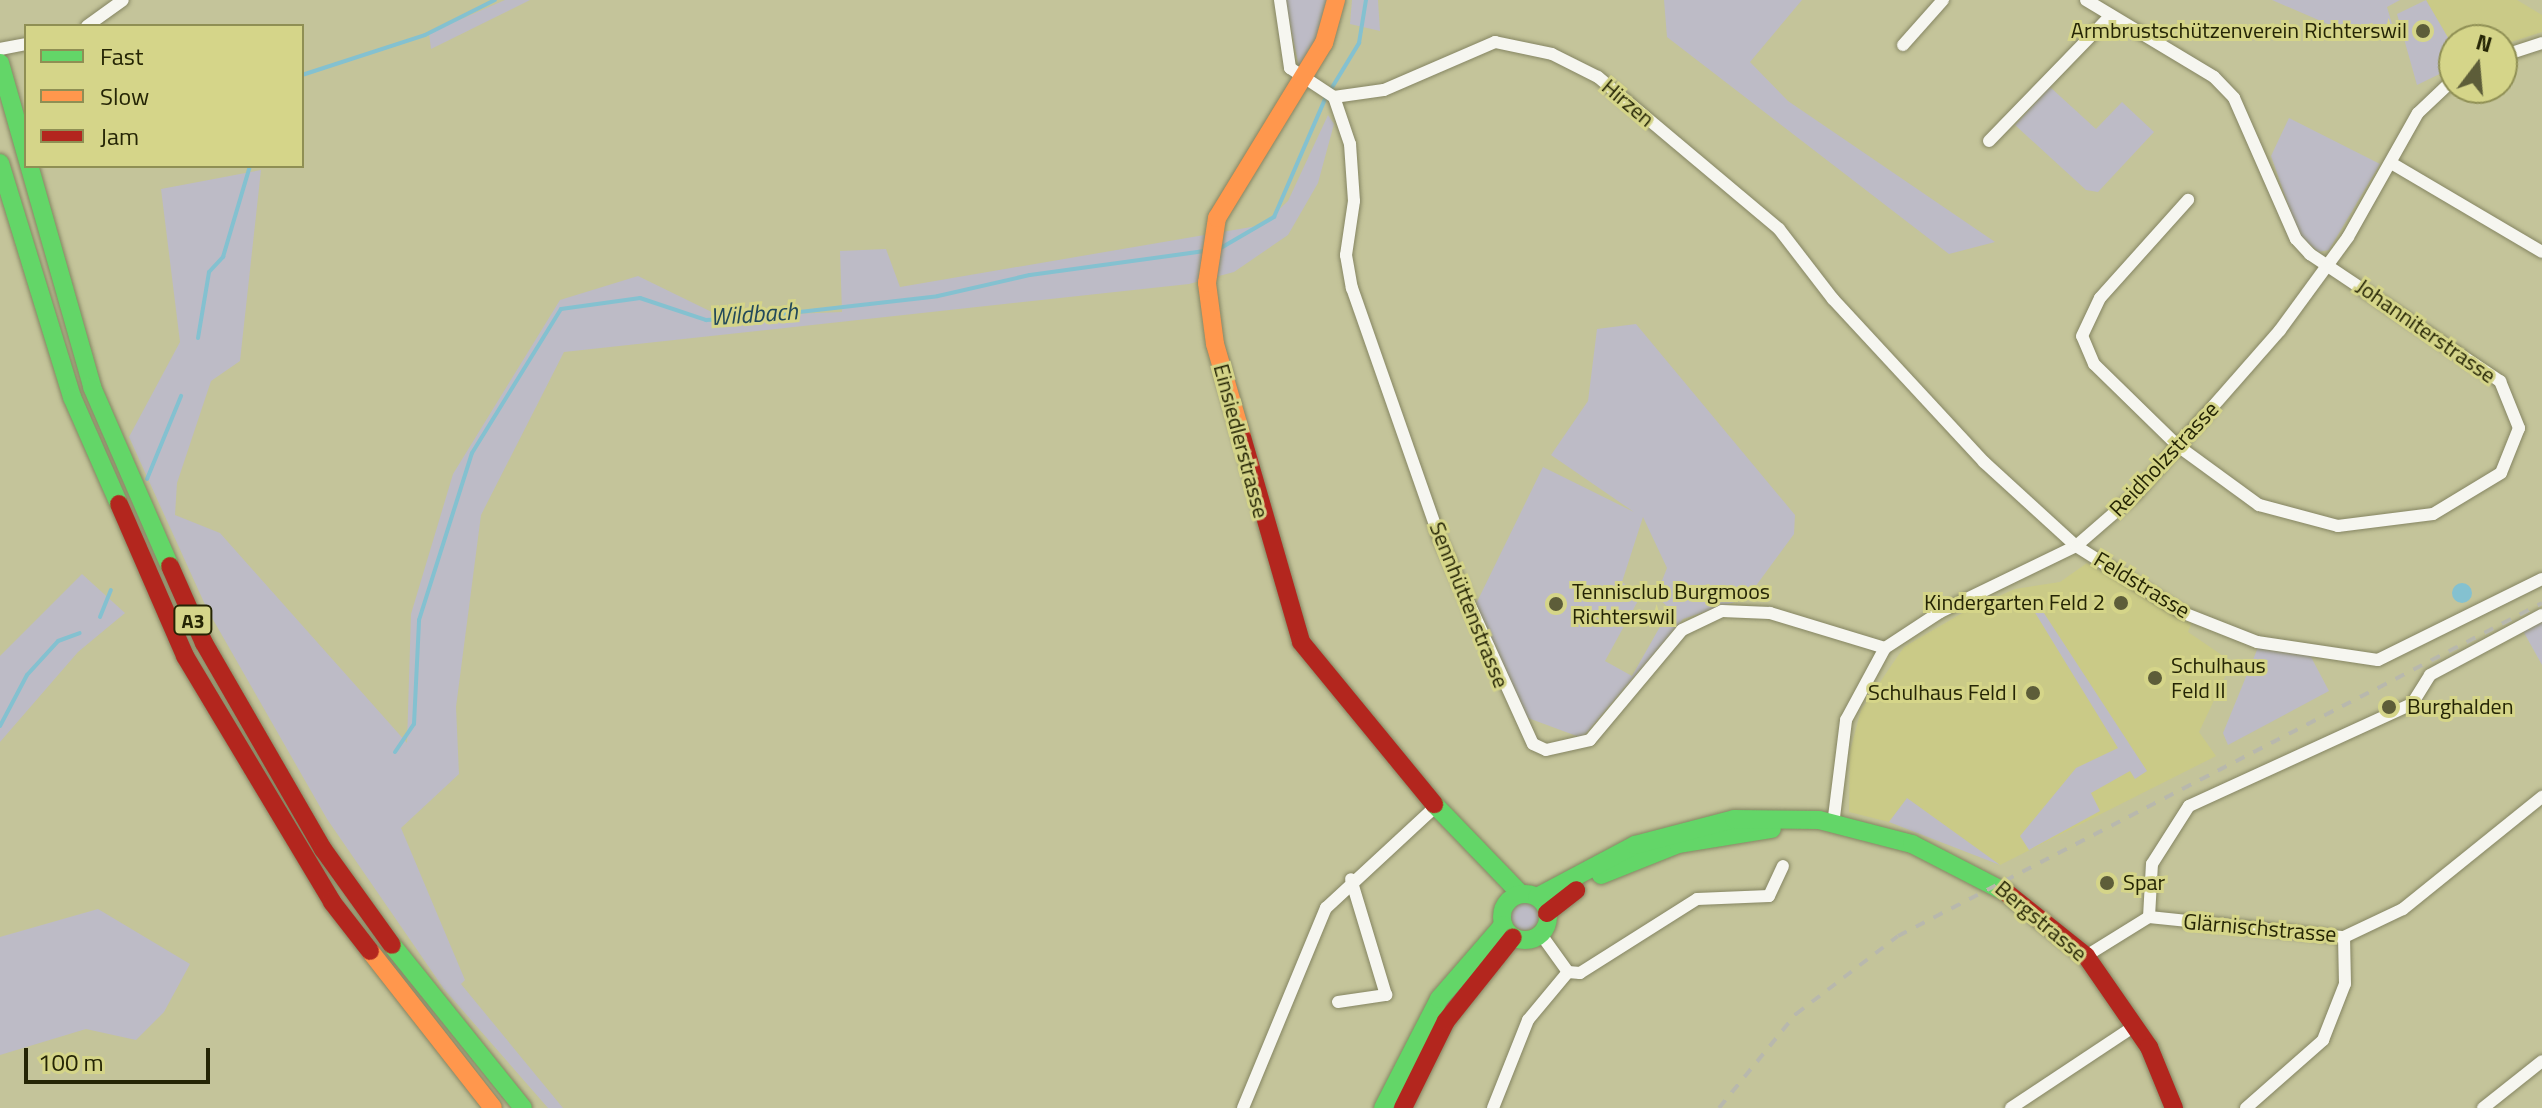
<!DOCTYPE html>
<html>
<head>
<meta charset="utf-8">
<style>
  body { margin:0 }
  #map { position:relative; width:2542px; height:1108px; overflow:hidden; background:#c4c49a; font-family:"Titillium Web",sans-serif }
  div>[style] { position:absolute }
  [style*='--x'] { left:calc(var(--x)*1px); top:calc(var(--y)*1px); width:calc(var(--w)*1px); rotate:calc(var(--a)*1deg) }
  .built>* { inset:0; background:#caca87 }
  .green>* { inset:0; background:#bdbbc6 }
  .round { border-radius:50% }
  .water>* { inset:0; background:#84c1d0 }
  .stream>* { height:4px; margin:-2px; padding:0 2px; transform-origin:2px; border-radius:2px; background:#84c1d0 }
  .roads { filter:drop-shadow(0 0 2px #858562) drop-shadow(0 0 2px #858562) }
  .street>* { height:12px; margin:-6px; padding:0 6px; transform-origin:6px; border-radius:6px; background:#f6f6f0 }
  .fast>* { height:18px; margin:-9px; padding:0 9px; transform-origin:9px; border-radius:9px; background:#63d668 }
  .fast>.ring { margin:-9px; padding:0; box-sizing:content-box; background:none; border:18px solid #63d668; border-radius:50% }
  .slow>* { height:18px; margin:-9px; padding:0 9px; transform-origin:9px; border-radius:9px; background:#ff974d }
  .jam>* { height:18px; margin:-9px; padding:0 9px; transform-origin:9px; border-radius:9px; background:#b3261e }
  .rail>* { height:4px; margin-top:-2px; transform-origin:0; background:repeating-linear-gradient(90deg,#b8b8ad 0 10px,transparent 0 20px) }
  .dots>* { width:22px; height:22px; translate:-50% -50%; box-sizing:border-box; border:4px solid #d5d589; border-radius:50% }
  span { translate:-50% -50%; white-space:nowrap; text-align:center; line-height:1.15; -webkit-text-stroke:6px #d5d589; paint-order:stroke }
  .shield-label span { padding:2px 6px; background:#d5d589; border:2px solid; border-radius:6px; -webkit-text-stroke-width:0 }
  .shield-label { font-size:20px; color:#252505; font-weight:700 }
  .poi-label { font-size:22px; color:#252505 }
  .right { translate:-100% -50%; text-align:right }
  .left { translate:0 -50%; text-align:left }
  .street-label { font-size:22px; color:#252505 }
  .water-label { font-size:24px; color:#22495a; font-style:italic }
  .legend { position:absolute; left:24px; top:24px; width:280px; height:144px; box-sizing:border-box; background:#d5d589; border:2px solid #8f8f54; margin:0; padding:10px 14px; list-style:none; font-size:24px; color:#252505 }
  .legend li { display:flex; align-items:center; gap:16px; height:40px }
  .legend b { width:40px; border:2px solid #8f8f54 }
  .north { position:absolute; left:2438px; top:24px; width:80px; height:80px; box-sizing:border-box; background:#d5d589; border:2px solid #8f8f54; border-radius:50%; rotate:16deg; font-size:22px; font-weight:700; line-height:32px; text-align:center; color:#252505 }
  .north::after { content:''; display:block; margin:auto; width:28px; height:36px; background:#5d5d39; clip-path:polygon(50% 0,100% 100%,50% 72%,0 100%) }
  .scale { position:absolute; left:24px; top:1048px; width:186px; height:36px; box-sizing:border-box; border:4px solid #252505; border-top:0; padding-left:10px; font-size:24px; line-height:28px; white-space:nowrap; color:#252505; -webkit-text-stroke:6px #d5d589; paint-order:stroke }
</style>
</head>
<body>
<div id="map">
  <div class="built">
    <div style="clip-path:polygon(2426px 0,2517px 0,2542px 15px,2542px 32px,2502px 45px,2454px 40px,2454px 48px)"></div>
    <div style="clip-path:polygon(2087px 563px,2192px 622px,2188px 632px,2232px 662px,2199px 732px,2216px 756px,2000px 865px,1907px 799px,1889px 822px,1849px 812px,1850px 751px,1861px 710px,1904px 647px,1971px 608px,2015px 589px,2060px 582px)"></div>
  </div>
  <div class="green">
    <div style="clip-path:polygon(505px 0,530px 0,431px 49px,429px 33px)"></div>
    <div style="clip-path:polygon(1285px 0,1333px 0,1323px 37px,1300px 72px)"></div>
    <div style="clip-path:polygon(1352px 0,1378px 0,1380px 31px,1350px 24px)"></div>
    <div style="clip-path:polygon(1664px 0,1802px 0,1750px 62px,1788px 101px,1995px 242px,1949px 254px,1667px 37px)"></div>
    <div style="clip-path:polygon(2272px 0,2400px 0,2387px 7px,2392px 24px,2351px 34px)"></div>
    <div style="clip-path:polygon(2426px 0,2454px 48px,2454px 67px,2417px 85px,2397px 14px)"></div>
    <div style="clip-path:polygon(2050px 87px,2096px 129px,2122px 102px,2154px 132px,2098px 192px,2086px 190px,2015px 125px)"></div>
    <div style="clip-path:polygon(1328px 115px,1334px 124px,1318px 183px,1288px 235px,1234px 272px,1189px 284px,564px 352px,481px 515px,456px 707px,459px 774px,401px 828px,465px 980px,461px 984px,563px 1108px,548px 1108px,444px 989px,327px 819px,207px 609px,129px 437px,180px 342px,161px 189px,261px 170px,240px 361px,211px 381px,177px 483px,175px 515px,220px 533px,407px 743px,411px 614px,453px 474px,560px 300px,638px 276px,722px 317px,842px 312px,840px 251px,886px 249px,900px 287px,1263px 225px,1288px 201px)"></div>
    <div style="clip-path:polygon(2289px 118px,2380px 164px,2329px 250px,2318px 252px,2298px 233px,2271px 156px)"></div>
    <div style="clip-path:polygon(evenodd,1636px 324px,1795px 515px,1794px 534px,1747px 598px,1683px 619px,1582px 738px,1520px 715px,1474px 608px,1543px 467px,1634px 512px,1551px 455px,1588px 401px,1597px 329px,1636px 324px,1643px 517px,1667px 568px,1656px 596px,1670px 609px,1632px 676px,1605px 661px,1640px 597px,1622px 582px,1643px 517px)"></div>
    <div style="clip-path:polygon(82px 574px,125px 613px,78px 652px,0 742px,0 656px)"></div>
    <div style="clip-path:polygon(2040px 607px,2147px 771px,2135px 779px,2130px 771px,2091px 793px,2100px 811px,2029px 850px,2020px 836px,2076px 768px,2118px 748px,2034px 611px)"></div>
    <div style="clip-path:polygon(2542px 621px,2542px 665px,2522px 629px)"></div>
    <div style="clip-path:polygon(2259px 645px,2310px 655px,2329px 691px,2228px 745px,2223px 733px)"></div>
    <div style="clip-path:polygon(1907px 798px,1989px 857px,2000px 865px,1889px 822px)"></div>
    <div class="round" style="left:1511px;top:902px;width:28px;height:28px"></div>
    <div style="clip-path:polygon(98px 909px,190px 964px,164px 1012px,136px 1040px,86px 1029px,0 1055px,0 937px)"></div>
  </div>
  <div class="water">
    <div class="round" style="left:2452px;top:583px;width:20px;height:20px"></div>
  </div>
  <div class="stream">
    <div style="--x:302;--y:75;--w:129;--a:-18"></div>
    <div style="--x:425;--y:35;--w:78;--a:-26.6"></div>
    <div style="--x:1219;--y:249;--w:64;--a:-30.2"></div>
    <div style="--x:1274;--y:217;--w:129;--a:-66.6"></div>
    <div style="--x:1325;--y:99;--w:66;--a:-58.7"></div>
    <div style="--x:1359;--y:43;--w:44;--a:-80.8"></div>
    <div style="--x:198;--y:338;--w:67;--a:-80.5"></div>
    <div style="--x:209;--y:272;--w:21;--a:-47"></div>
    <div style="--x:223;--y:257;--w:95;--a:-73.5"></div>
    <div style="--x:147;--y:479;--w:90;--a:-67.7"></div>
    <div style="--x:100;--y:617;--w:29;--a:-68"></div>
    <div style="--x:0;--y:726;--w:58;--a:-62.1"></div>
    <div style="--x:27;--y:675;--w:46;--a:-47.6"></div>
    <div style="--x:58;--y:641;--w:23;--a:-20"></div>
    <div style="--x:395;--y:752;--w:34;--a:-56"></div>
    <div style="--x:414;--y:724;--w:104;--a:-87.2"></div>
    <div style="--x:419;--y:620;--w:175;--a:-72.4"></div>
    <div style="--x:472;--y:453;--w:169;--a:-58.3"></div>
    <div style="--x:561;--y:309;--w:80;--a:-7.9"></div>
    <div style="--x:640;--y:298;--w:70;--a:18.4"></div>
    <div style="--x:706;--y:320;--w:40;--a:-2.9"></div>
    <div style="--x:746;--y:318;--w:193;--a:-6.5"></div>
    <div style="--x:938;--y:296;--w:94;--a:-12.9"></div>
    <div style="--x:1030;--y:275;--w:178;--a:-7.8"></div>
  </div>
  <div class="roads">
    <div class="street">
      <div style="--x:1280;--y:0;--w:69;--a:81.6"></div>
      <div style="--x:1290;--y:68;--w:53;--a:33.4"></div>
      <div style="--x:1334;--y:97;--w:50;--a:71.2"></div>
      <div style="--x:1350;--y:144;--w:57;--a:86"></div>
      <div style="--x:1354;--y:201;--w:55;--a:98.4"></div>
      <div style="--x:1346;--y:255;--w:34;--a:80"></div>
      <div style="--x:1352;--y:288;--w:264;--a:70.7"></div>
      <div style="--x:1439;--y:537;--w:227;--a:65.6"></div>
      <div style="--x:1533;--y:744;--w:14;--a:25"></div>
      <div style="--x:1546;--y:750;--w:45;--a:-12.8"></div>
      <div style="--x:1590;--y:740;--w:143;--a:-50.1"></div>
      <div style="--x:1682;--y:630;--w:44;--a:-25.4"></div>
      <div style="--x:1722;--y:611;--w:48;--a:2.4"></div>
      <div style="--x:1770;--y:613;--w:120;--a:16.9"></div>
      <div style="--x:2086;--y:0;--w:149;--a:31"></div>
      <div style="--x:2214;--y:77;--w:29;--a:46"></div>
      <div style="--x:2234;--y:98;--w:154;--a:66.3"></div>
      <div style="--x:2296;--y:239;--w:21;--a:47"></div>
      <div style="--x:2310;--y:254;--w:229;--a:33.8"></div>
      <div style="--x:2500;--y:381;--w:51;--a:68"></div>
      <div style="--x:2519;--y:428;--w:48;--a:111.8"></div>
      <div style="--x:2501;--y:473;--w:79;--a:148.9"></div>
      <div style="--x:2433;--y:514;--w:96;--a:172.8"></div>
      <div style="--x:2338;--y:526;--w:82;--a:-165.1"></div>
      <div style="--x:2259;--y:505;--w:100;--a:-143.9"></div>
      <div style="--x:2178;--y:446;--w:117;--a:-135.7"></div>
      <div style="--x:2094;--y:364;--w:30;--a:-113"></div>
      <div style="--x:2082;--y:336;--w:42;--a:-64.7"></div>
      <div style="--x:2100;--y:298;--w:132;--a:-48.1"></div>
      <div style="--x:87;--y:26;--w:44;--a:-35.8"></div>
      <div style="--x:1903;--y:45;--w:60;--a:-48.4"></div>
      <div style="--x:0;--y:49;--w:26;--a:-11"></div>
      <div style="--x:2502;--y:56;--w:42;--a:-18"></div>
      <div style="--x:1334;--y:97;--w:50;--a:-8"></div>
      <div style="--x:1384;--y:90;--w:121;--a:-23.4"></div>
      <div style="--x:1495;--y:42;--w:58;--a:11.9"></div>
      <div style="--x:1552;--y:54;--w:51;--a:26.6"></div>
      <div style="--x:1598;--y:77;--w:236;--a:40"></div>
      <div style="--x:1779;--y:229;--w:88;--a:52.4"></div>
      <div style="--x:1833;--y:299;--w:222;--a:47.2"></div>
      <div style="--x:1984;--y:462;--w:125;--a:42.4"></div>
      <div style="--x:2076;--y:546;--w:124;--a:32.2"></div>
      <div style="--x:2181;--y:612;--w:82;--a:21.5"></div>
      <div style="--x:2257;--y:642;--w:122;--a:8.5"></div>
      <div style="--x:2378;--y:660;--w:183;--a:-26.3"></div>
      <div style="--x:1989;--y:141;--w:175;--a:-45.9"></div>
      <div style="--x:2391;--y:163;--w:175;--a:30.5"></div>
      <div style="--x:1833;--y:825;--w:106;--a:-82.9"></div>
      <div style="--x:1846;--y:720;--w:82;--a:-61.6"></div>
      <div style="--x:1885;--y:648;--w:66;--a:-33.2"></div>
      <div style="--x:1940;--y:612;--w:151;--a:-25.9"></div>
      <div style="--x:2076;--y:546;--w:79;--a:-40.9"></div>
      <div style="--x:2136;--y:494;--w:218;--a:-48.7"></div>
      <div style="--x:2280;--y:330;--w:115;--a:-53.8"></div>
      <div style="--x:2348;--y:237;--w:142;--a:-60.6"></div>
      <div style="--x:2418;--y:113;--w:50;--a:-43.4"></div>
      <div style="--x:2149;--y:917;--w:53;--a:-86.8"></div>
      <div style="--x:2152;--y:864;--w:69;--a:-57.5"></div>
      <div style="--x:2189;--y:806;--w:245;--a:-24.6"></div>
      <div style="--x:2412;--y:704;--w:34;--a:-58"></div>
      <div style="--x:2430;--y:675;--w:127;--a:-28.2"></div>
      <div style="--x:2086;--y:956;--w:74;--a:-31.8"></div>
      <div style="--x:2149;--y:917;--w:196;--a:5.9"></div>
      <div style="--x:2344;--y:937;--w:65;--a:-25.4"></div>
      <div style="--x:2403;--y:909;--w:179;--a:-38.9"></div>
      <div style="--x:1568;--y:972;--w:12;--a:5"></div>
      <div style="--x:1580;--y:973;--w:138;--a:-32.3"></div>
      <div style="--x:1697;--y:899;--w:72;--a:-2.4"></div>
      <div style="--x:1769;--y:896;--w:33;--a:-65"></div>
      <div style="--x:1338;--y:1002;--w:49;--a:-8.3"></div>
      <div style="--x:1386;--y:995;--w:121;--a:-106.8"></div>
      <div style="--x:1243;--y:1108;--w:217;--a:-67.5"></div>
      <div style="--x:1326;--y:908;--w:147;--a:-42.8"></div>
      <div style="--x:1493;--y:1108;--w:95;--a:-68.3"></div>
      <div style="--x:1528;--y:1020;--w:62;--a:-50.2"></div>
      <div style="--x:1568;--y:972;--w:48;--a:-125.7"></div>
      <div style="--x:2011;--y:1108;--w:150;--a:-33.6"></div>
      <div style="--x:2246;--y:1108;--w:103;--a:-41.4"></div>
      <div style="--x:2323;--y:1040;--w:60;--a:-68.6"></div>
      <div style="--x:2345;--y:984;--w:47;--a:-91.2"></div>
      <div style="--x:2483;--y:1108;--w:75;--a:-38.5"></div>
    </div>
    <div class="fast">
      <div style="--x:0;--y:63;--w:337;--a:74.1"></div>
      <div style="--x:92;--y:387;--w:195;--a:66.5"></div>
      <div style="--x:0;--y:163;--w:245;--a:72.9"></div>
      <div style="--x:72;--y:397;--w:117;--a:66.3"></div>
      <div style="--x:1434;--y:804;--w:125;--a:46"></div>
      <div style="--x:1601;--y:875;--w:83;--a:-21.9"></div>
      <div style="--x:1678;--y:844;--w:95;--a:-9.1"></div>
      <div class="ring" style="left:1502px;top:894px;width:28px;height:28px"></div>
      <div style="--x:1537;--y:897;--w:111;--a:-28"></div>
      <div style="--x:1635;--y:845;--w:102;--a:-14.7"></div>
      <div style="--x:1734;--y:819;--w:85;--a:0.7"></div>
      <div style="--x:1819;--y:820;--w:96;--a:14.5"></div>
      <div style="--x:1912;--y:844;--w:107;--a:27.3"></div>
      <div style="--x:392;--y:945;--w:209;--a:51.2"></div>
      <div style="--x:1383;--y:1108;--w:123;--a:-62.8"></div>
      <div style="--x:1439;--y:999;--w:98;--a:-49.1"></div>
    </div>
    <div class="slow">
      <div style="--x:1242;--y:437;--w:97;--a:-106.2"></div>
      <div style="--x:1215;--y:344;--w:62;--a:-97.5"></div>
      <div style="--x:1207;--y:283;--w:66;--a:-81.3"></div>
      <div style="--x:1217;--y:218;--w:205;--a:-58.6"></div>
      <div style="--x:1324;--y:43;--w:45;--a:-74.4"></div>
      <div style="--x:370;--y:951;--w:199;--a:51.9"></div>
    </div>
    <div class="jam">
      <div style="--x:1242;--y:437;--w:213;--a:73.9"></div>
      <div style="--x:1301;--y:642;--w:210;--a:50.6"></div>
      <div style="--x:119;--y:504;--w:166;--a:66.5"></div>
      <div style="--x:185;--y:656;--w:287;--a:59.1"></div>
      <div style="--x:332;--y:902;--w:62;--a:52.2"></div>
      <div style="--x:170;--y:566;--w:84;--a:66.2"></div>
      <div style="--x:204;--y:643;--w:238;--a:60"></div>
      <div style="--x:323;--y:849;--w:118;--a:54.3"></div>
      <div style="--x:2007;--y:893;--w:101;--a:38.6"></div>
      <div style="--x:2086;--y:956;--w:111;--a:55.3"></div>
      <div style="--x:2149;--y:1047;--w:66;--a:67.7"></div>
      <div style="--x:1547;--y:913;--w:37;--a:-38"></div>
      <div style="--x:1403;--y:1108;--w:97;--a:-63.7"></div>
      <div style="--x:1446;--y:1021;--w:107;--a:-51.4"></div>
    </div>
  </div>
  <div class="rail">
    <div style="--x:1719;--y:1108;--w:122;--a:-50.7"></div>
    <div style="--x:1796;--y:1014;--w:128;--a:-37.4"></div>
    <div style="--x:1898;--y:936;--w:725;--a:-27.34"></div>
  </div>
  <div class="dots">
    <div style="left:2423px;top:31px;background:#5d5d39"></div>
    <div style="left:2121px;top:603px;background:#5d5d39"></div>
    <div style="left:1556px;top:604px;background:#5d5d39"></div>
    <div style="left:2155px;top:678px;background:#5d5d39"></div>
    <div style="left:2033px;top:693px;background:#5d5d39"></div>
    <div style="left:2389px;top:707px;background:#5d5d39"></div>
    <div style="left:2107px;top:883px;background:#5d5d39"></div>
  </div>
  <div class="shield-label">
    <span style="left:193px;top:620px">A3</span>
  </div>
  <div class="poi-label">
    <span class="right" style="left:2407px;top:31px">Armbrustschützenverein Richterswil</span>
    <span class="left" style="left:1572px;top:604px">Tennisclub Burgmoos<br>Richterswil</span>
    <span class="right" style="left:2105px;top:603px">Kindergarten Feld 2</span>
    <span class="left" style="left:2171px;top:678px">Schulhaus<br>Feld II</span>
    <span class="right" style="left:2017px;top:693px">Schulhaus Feld I</span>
    <span class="left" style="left:2407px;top:707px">Burghalden</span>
    <span class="left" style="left:2123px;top:883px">Spar</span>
  </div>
  <div class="street-label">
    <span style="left:1628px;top:103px;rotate:40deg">Hirzen</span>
    <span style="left:2426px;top:331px;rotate:35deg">Johanniterstrasse</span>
    <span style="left:1241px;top:441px;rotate:75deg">Einsiedlerstrasse</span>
    <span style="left:2164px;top:459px;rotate:-47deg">Reidholzstrasse</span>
    <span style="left:2142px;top:585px;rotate:31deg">Feldstrasse</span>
    <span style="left:1469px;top:605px;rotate:68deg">Sennhüttenstrasse</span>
    <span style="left:2041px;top:921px;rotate:40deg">Bergstrasse</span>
    <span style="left:2260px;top:928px;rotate:5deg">Glärnischstrasse</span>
  </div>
  <div class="water-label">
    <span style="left:754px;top:314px;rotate:-4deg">Wildbach</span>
  </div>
  <ul class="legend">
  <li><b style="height:10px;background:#63d668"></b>Fast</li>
  <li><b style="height:10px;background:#ff974d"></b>Slow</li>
  <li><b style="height:10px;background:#b3261e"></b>Jam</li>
  </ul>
  <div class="north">N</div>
  <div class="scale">100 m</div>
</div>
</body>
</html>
